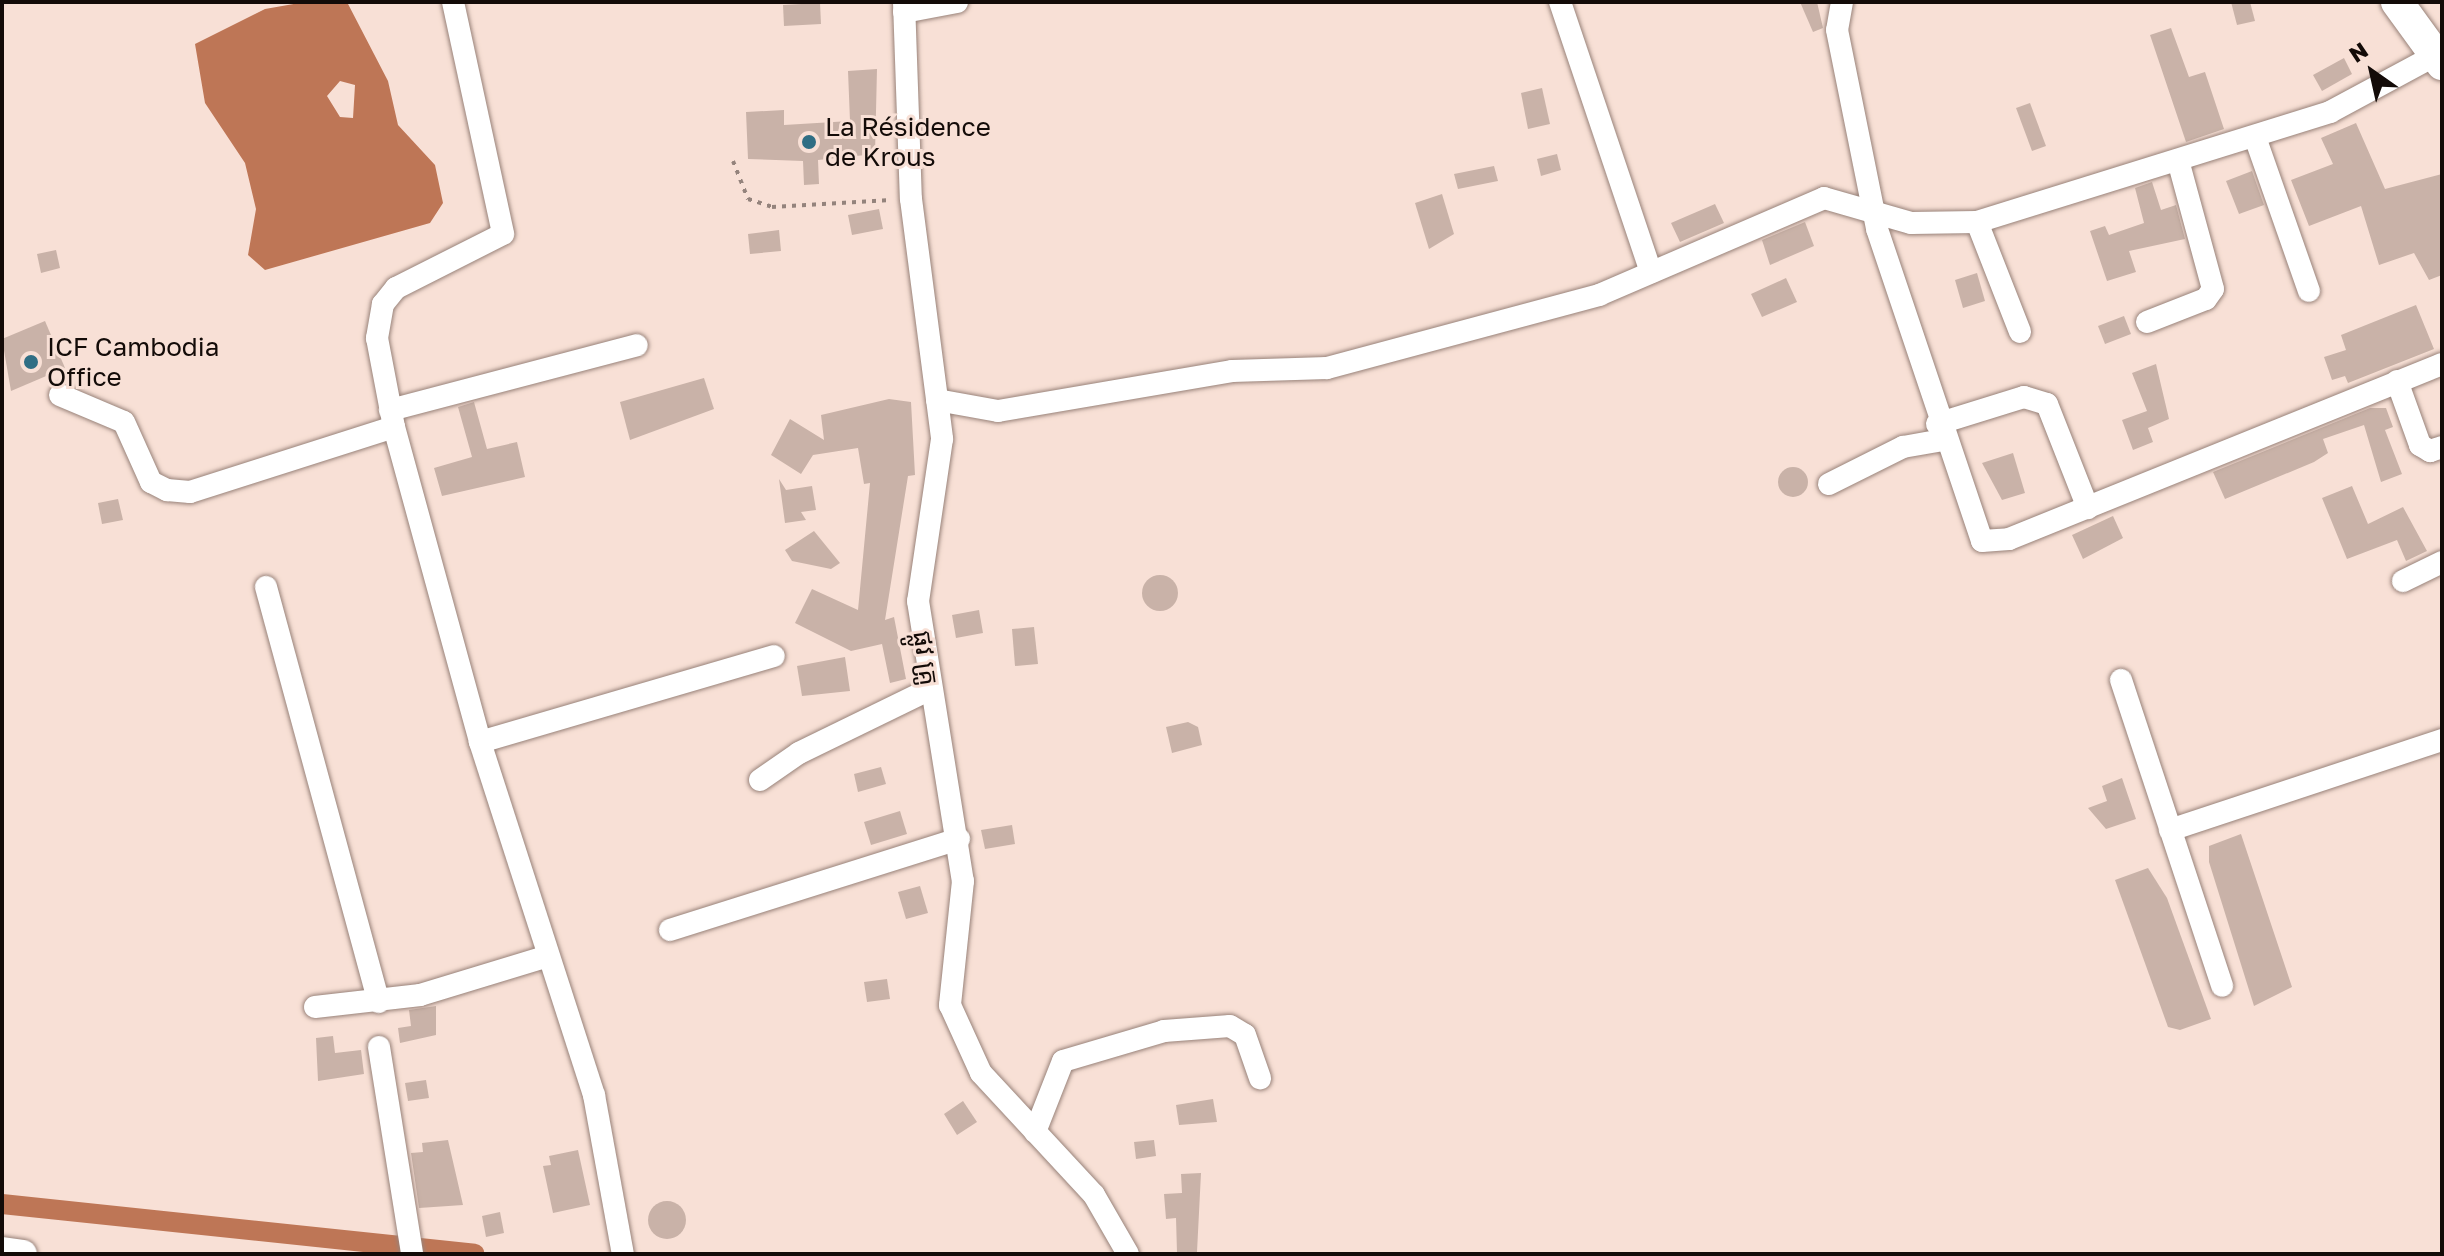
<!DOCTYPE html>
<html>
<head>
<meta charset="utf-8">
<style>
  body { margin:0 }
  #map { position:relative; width:2444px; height:1256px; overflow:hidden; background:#f8e0d6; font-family:"Golos Text","Noto Sans Khmer",sans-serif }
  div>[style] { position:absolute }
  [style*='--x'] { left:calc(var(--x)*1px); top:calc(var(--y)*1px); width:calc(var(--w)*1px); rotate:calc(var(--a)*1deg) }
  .water>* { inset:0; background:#be7656 }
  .canal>* { height:20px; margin:-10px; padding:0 10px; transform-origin:10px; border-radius:10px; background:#be7656 }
  .building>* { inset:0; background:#c9b2a8 }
  .round { border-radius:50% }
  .path>* { height:4px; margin-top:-2px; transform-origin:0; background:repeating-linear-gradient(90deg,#94837c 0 4px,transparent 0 10px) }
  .roads { filter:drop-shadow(0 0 2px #988279) drop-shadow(0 0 2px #988279) }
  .minor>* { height:22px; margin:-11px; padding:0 11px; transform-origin:11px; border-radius:11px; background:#fff }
  .major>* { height:28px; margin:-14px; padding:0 14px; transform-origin:14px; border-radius:14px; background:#fff }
  .highway>* { height:32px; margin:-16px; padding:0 16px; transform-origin:16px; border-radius:16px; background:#fff }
  .dots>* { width:22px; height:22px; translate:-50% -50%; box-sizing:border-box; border:4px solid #f8e0d6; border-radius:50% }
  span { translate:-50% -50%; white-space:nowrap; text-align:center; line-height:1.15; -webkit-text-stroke:6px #f8e0d6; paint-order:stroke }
  .poi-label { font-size:26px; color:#130b08 }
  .left { translate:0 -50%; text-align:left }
  .street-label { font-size:26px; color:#130b08 }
  .frame { position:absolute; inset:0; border:4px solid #130b08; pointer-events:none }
  .north { position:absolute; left:2332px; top:32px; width:80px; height:80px; -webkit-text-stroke:6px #f8e0d6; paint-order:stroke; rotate:326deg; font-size:22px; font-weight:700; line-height:32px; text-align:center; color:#130b08 }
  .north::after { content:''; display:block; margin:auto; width:28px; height:36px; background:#130b08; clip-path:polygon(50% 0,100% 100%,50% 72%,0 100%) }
</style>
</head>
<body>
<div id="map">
  <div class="water">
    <div style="clip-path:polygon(evenodd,305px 2px,347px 2px,388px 81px,398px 125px,435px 165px,443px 203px,430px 223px,265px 270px,248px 255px,256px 209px,245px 163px,205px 103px,195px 44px,265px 9px,305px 2px,340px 81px,355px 85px,353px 118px,340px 117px,327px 96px,340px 81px)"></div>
  </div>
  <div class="canal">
    <div style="--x:2;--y:1204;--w:475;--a:6"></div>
  </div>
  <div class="building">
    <div style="clip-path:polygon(1800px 2px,1817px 2px,1823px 28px,1813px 32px)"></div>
    <div style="clip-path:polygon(2231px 2px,2250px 2px,2255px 21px,2237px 25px)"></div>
    <div style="clip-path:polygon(820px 3px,821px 24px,784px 26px,783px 5px)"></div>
    <div style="clip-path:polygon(2171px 28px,2189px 77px,2205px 72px,2224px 129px,2186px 142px,2150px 35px)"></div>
    <div style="clip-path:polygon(2344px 58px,2352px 74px,2322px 91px,2313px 75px)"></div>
    <div style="clip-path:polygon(877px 69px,875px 154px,818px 160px,819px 184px,804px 185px,803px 161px,748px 159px,746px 112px,784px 110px,784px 125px,850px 121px,848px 71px)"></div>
    <div style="clip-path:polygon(1542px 88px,1550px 124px,1528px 129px,1521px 93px)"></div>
    <div style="clip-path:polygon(2030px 103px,2046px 146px,2032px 151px,2016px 108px)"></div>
    <div style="clip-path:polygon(2356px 123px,2385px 189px,2442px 174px,2442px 275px,2429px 280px,2414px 253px,2379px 265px,2361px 206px,2309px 226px,2291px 180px,2333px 164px,2321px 138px)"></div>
    <div style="clip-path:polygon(1557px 154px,1561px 170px,1541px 176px,1537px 159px)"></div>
    <div style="clip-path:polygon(1494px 166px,1498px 181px,1458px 189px,1454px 174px)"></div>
    <div style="clip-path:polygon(2252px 171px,2264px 205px,2239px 214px,2226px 181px)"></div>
    <div style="clip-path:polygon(2152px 182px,2161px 210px,2176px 205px,2185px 239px,2129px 251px,2136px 272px,2107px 281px,2090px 231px,2105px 226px,2109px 235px,2144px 223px,2135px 188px)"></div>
    <div style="clip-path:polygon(1442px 194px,1454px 234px,1429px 249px,1415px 203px)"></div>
    <div style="clip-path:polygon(1715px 204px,1724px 223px,1680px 242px,1671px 223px)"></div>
    <div style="clip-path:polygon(879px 209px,883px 229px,852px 235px,848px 215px)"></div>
    <div style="clip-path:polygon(1805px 222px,1814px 246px,1770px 265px,1762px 240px)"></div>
    <div style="clip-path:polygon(779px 230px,781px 251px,750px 254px,748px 234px)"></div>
    <div style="clip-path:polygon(56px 250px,60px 268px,41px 273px,37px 254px)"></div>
    <div style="clip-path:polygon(1977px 273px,1985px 301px,1963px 308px,1955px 280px)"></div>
    <div style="clip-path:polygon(1786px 278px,1797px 302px,1762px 317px,1751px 294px)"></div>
    <div style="clip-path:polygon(2416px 305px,2434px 349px,2348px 383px,2345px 376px,2332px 380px,2324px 357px,2346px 350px,2341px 335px)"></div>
    <div style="clip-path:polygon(2124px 316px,2131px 334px,2105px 344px,2098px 326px)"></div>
    <div style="clip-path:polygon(45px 321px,65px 368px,11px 391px,2px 339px)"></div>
    <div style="clip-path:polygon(2156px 364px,2169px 419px,2148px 428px,2153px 442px,2133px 450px,2122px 420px,2147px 411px,2132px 373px)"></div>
    <div style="clip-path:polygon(704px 378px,714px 409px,630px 440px,620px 402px)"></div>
    <div style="clip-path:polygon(889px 399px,911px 402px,915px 475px,908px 476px,885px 620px,894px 617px,906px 679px,890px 683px,882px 644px,851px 651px,795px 623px,812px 589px,858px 610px,870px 483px,864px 484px,858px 448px,813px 455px,801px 474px,771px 455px,790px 419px,824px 440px,821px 415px)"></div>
    <div style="clip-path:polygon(474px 402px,487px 449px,517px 442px,525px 477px,442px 496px,434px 468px,472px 457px,458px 407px)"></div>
    <div style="clip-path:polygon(2370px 408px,2386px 408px,2393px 427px,2385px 430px,2402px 474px,2381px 482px,2364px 425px,2323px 439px,2328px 453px,2314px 462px,2225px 499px,2213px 472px)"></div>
    <div style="clip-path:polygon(2013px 453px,2025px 493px,2002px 500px,1982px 463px)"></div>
    <div class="round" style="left:1778px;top:467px;width:30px;height:30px"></div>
    <div style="clip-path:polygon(779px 479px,786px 490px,812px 486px,816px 510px,801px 512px,806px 520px,785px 523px)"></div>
    <div style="clip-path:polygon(2352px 486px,2368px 524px,2403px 507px,2427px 551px,2406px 561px,2397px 540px,2347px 559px,2322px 498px)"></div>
    <div style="clip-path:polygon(118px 499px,123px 520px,102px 524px,98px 503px)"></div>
    <div style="clip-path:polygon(2113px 516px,2123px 538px,2083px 559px,2072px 535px)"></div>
    <div style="clip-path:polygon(814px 531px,840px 563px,831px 569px,792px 561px,785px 550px)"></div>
    <div class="round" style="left:1142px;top:575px;width:36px;height:36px"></div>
    <div style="clip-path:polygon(979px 610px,983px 633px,956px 638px,952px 615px)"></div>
    <div style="clip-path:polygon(1034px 627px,1038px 664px,1015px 666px,1012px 629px)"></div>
    <div style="clip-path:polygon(845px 657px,850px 691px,802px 696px,797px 666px)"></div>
    <div style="clip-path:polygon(1188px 722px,1198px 727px,1202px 745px,1172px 753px,1166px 727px)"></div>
    <div style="clip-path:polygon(881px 767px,886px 784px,858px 792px,854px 774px)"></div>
    <div style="clip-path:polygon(2122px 778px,2136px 819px,2106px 829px,2088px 808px,2107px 801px,2102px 786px)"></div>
    <div style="clip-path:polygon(900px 811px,907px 834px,871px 845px,864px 822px)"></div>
    <div style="clip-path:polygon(1012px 825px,1015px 844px,985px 849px,981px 830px)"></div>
    <div style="clip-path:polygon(2241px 834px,2292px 987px,2254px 1006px,2209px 862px,2209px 846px)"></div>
    <div style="clip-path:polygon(2148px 868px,2167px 898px,2211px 1019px,2180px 1030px,2168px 1027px,2115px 880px)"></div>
    <div style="clip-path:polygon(920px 886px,928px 913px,906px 919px,898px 892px)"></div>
    <div style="clip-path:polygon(887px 979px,890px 999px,867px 1002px,864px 982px)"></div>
    <div style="clip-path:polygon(436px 1006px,436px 1035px,400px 1043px,398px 1028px,411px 1026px,409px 1010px)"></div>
    <div style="clip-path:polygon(333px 1036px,335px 1053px,361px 1050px,364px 1074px,318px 1081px,316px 1038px)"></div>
    <div style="clip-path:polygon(426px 1080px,429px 1098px,408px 1101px,405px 1083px)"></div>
    <div style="clip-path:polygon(1213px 1099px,1217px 1122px,1179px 1125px,1176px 1105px)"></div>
    <div style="clip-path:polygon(963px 1101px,977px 1122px,957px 1135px,944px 1114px)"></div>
    <div style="clip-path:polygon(448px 1140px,463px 1205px,419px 1208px,411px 1153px,423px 1152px,422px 1143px)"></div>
    <div style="clip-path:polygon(1154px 1140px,1156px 1156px,1136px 1159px,1134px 1142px)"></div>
    <div style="clip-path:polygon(578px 1150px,590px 1205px,553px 1213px,543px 1166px,551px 1165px,549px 1156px)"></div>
    <div style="clip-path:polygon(1201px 1173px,1197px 1252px,1177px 1253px,1176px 1218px,1166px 1219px,1164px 1194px,1182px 1193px,1181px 1174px)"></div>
    <div class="round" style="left:648px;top:1201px;width:38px;height:38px"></div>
    <div style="clip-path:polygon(500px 1212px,504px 1233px,486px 1237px,482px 1216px)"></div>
  </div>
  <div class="path">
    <div style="--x:733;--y:161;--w:41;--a:68.5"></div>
    <div style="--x:748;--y:199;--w:25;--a:18"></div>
    <div style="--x:772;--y:207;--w:119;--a:-3.4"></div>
  </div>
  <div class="roads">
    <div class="minor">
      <div style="--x:453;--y:2;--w:237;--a:77.8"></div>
      <div style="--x:503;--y:234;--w:120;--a:153.2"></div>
      <div style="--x:396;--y:288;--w:21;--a:129"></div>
      <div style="--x:383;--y:304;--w:35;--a:100"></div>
      <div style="--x:377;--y:338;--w:91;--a:79.2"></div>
      <div style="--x:394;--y:427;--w:327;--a:74.7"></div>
      <div style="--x:480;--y:742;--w:371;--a:72.1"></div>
      <div style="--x:594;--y:1095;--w:162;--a:79.7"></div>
      <div style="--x:904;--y:2;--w:197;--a:88"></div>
      <div style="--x:911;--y:199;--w:242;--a:82.6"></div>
      <div style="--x:942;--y:439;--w:164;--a:98.4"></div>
      <div style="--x:918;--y:601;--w:284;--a:80.9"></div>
      <div style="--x:963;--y:881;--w:125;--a:96"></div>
      <div style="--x:950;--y:1005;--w:75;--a:65.5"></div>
      <div style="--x:981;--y:1073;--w:166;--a:47.2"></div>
      <div style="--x:1094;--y:1195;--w:68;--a:60"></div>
      <div style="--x:1560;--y:2;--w:285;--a:71.4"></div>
      <div style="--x:1842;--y:2;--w:28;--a:100"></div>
      <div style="--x:1837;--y:30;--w:203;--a:78.6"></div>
      <div style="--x:1877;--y:229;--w:329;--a:71.4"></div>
      <div style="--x:1982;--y:541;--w:27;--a:-4"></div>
      <div style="--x:2009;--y:539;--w:467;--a:-22"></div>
      <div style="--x:904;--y:12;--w:54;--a:-10.7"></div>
      <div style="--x:2255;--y:137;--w:163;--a:70.7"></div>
      <div style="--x:1977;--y:222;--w:118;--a:68.6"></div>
      <div style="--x:2147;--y:322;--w:63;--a:-21.3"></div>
      <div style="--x:2206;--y:299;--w:12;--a:-55"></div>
      <div style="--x:2213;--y:289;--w:130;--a:-105.2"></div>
      <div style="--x:2397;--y:381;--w:68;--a:70.2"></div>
      <div style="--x:2420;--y:445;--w:12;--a:31"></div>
      <div style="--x:2430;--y:451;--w:13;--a:-18"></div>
      <div style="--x:60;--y:395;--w:69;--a:22.9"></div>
      <div style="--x:124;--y:422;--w:66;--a:65.8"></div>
      <div style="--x:151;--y:482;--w:18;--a:27"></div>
      <div style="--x:167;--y:490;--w:23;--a:5"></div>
      <div style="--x:190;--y:492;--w:214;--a:-17.7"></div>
      <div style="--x:937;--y:400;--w:62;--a:10.2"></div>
      <div style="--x:998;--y:411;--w:237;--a:-9.7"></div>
      <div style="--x:1232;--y:371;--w:95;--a:-1.8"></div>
      <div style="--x:1327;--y:368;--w:282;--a:-15"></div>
      <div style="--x:1599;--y:295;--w:245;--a:-23.3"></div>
      <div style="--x:1824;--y:198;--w:91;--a:16"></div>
      <div style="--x:1911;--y:223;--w:66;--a:-0.9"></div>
      <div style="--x:1977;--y:222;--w:370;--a:-17.3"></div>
      <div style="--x:2330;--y:112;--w:120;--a:-28.3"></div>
      <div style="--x:390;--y:410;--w:255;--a:-14.7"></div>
      <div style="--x:1937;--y:424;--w:91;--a:-17.2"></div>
      <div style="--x:2024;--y:397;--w:24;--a:17"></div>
      <div style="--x:2047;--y:404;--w:112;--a:68.5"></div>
      <div style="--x:1829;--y:484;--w:83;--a:-26.6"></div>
      <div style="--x:1903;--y:447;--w:41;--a:-9.9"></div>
      <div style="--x:2403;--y:581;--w:43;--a:-26"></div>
      <div style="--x:266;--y:587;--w:430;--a:74.8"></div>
      <div style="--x:2121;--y:680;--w:322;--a:71.7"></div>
      <div style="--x:480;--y:742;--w:306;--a:-16.3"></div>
      <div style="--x:760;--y:780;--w:47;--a:-34.7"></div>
      <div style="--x:799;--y:753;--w:146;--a:-26"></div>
      <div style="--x:2170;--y:830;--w:287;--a:-18.3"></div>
      <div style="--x:670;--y:930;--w:303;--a:-17.5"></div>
      <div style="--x:315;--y:1007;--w:106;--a:-6.5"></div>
      <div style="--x:420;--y:995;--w:134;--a:-16.9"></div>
      <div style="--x:379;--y:1047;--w:210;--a:80.9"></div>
      <div style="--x:1035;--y:1132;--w:76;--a:-68.5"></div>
      <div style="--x:1063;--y:1061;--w:105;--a:-16.5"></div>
      <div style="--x:1164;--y:1031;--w:66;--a:-4.3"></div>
      <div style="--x:1230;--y:1026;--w:17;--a:31"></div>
      <div style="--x:1245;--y:1035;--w:46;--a:70.8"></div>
    </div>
    <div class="major">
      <div style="--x:2;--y:1251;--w:21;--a:8"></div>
    </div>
    <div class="highway">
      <div style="--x:2397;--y:2;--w:77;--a:54"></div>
    </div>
  </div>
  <div class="dots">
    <div style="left:809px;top:142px;background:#306e84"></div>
    <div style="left:31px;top:362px;background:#306e84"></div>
  </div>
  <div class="poi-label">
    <span class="left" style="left:825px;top:142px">La Résidence<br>de Krous</span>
    <span class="left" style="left:47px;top:362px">ICF Cambodia<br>Office</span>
  </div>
  <div class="street-label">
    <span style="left:926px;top:658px;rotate:82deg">ផ្លូវ គ្រូ</span>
  </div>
  <div class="frame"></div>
  <div class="north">N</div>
</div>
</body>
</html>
